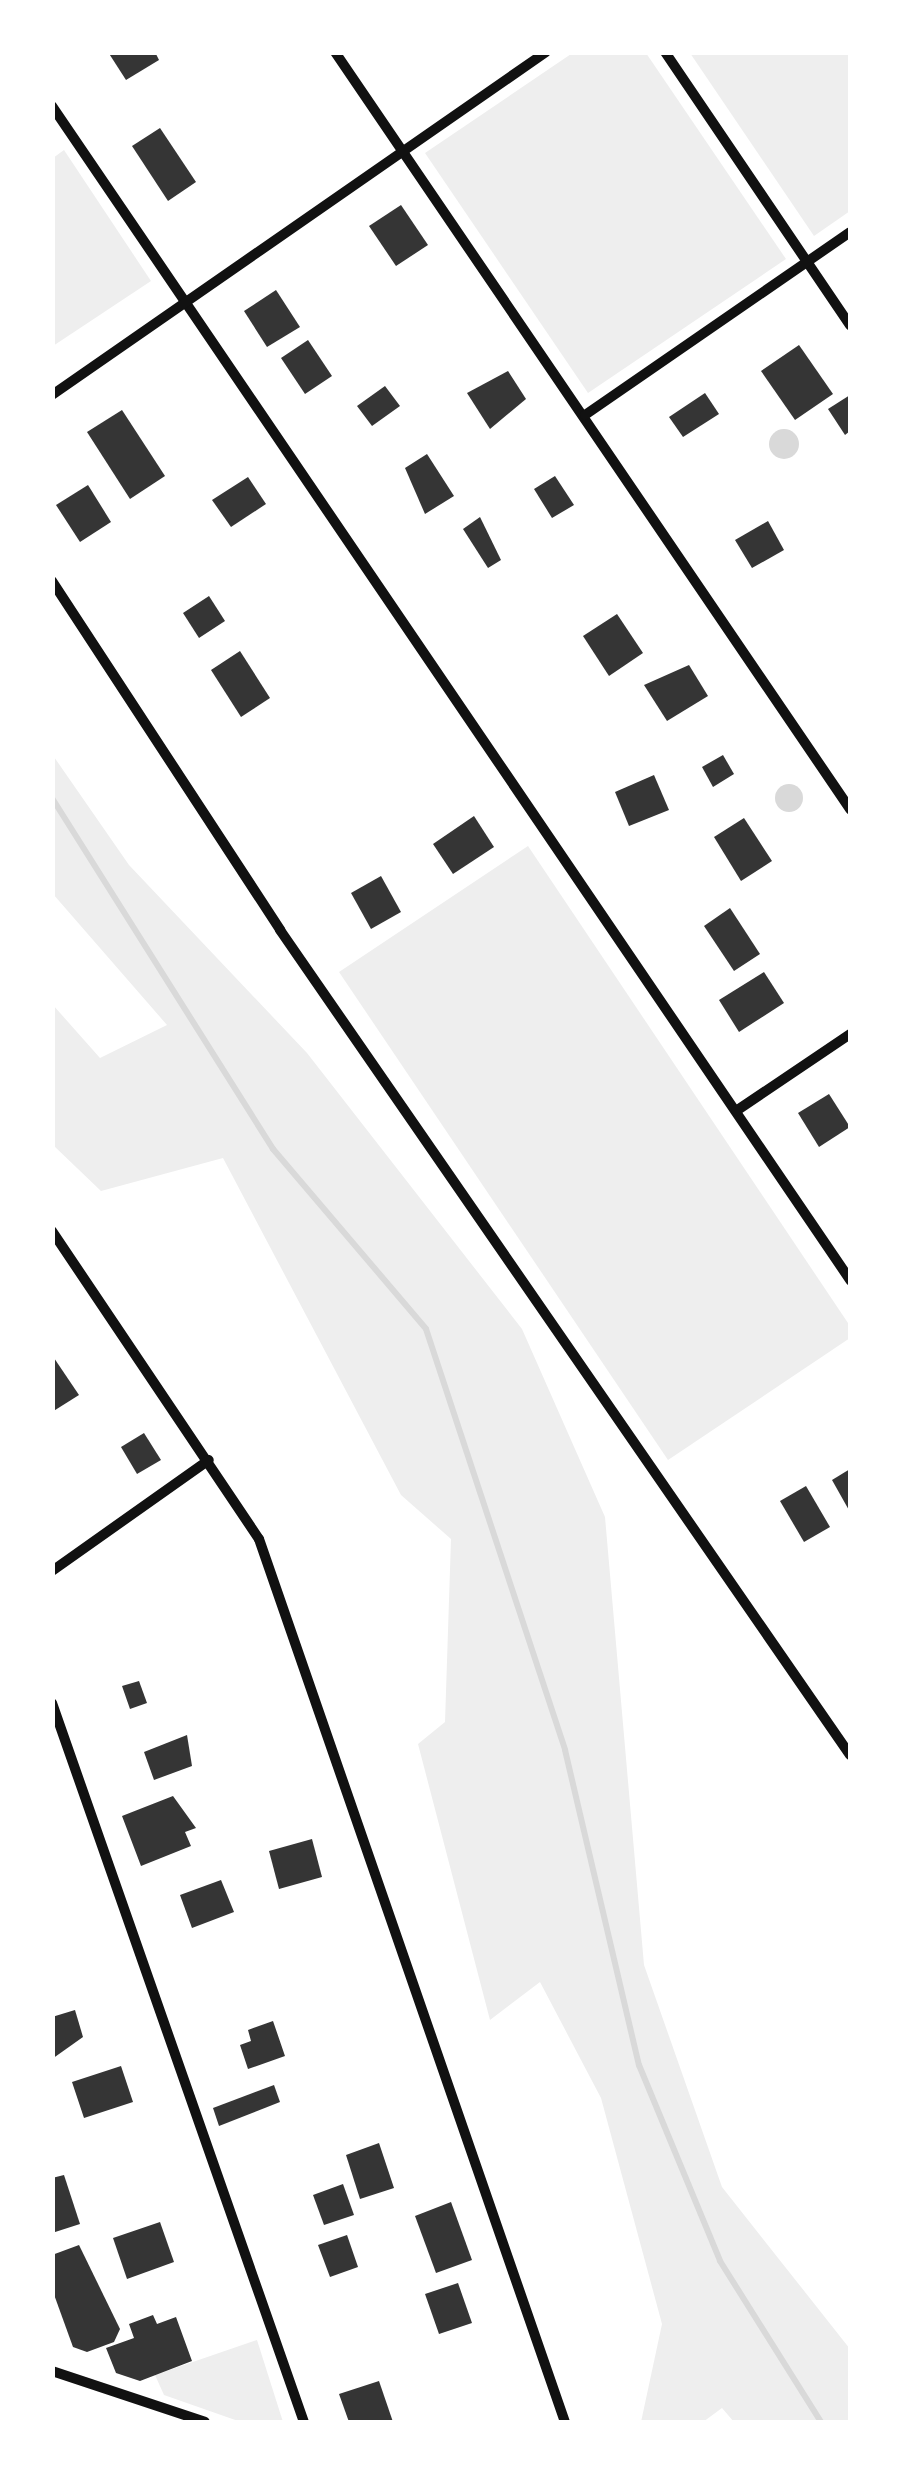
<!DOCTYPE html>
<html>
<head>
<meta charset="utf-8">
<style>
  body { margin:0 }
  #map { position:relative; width:903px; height:2475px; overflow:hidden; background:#fff; font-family:"Nunito Sans",sans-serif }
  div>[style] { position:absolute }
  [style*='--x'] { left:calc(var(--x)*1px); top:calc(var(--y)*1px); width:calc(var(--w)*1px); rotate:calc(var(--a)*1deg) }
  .green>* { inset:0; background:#eee }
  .water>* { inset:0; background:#d9d9d9 }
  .round { border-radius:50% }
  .stream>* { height:6px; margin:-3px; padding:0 3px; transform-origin:3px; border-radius:3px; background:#d9d9d9 }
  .building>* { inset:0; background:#353535 }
  .minor>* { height:10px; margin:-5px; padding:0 5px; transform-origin:5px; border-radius:5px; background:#111 }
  span { translate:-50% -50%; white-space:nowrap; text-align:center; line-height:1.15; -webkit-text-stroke:8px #fff; paint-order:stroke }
  .frame { position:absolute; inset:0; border:55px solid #fff; pointer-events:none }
</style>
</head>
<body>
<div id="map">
  <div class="green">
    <div style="clip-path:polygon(574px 52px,646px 53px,786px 259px,588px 393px,425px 153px)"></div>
    <div style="clip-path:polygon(690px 53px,850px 53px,850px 211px,814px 236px)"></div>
    <div style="clip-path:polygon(64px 150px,151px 281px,53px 346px,53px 158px)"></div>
    <div style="clip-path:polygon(52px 754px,129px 865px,307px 1053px,522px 1329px,605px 1517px,644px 1965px,722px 2187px,850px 2349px,850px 2422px,734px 2422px,722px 2408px,703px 2422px,641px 2422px,662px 2324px,601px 2098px,540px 1982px,490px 2020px,418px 1744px,445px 1722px,451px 1539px,401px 1495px,223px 1158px,101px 1191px,53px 1145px,53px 1005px,100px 1058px,167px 1025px,53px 894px)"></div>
    <div style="clip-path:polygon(528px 846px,850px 1326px,850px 1338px,668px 1460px,339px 972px)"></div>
    <div style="clip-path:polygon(257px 2340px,283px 2422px,241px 2422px,164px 2395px,155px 2375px)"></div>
  </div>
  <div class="water">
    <div class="round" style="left:769px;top:429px;width:30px;height:30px"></div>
    <div class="round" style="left:775px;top:784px;width:28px;height:28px"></div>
  </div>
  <div class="stream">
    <div style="--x:52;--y:798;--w:415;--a:57.8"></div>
    <div style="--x:273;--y:1149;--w:236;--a:49.6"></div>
    <div style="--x:426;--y:1329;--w:443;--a:71.7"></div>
    <div style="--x:565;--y:1750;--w:324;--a:76.8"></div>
    <div style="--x:639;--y:2065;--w:212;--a:67.5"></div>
    <div style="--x:720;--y:2261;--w:190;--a:57.9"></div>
  </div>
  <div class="building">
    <div style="clip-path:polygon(108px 52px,155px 52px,159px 60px,126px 80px)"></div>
    <div style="clip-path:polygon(160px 128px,196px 182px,168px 201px,132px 146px)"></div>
    <div style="clip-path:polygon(401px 205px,428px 245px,396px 266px,369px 226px)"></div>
    <div style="clip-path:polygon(276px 290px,300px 327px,267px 347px,244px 311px)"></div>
    <div style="clip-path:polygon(308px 340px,332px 376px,305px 394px,281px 358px)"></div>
    <div style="clip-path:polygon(799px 345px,833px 394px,795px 420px,761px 371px)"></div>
    <div style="clip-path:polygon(508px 371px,526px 399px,490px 429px,467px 393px)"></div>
    <div style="clip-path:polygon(385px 386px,400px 406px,372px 426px,357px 406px)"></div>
    <div style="clip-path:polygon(705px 393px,719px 414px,683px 437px,669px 417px)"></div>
    <div style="clip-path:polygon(850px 395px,850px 431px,845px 435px,828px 409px)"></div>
    <div style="clip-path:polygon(122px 410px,165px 476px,130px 499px,87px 432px)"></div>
    <div style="clip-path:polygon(427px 454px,454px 496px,425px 514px,405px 468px)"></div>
    <div style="clip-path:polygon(555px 476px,574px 505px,552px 518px,534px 489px)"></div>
    <div style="clip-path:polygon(248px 477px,266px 504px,231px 527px,212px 500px)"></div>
    <div style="clip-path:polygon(88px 485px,111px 522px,80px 542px,56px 505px)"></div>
    <div style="clip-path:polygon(480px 517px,501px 560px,488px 568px,463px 529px)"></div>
    <div style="clip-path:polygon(768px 521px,784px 550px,752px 568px,735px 540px)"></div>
    <div style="clip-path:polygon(209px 596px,225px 621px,199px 638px,183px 613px)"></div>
    <div style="clip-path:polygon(617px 614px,643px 653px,609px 676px,583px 636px)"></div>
    <div style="clip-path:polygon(240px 651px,270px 698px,241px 717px,211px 670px)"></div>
    <div style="clip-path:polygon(689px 665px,708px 696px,667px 721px,644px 685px)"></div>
    <div style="clip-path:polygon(723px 755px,734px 774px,713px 787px,702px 767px)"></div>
    <div style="clip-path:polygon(654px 775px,669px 810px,629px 826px,615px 792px)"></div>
    <div style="clip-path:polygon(474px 816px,494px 847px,453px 874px,433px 844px)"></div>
    <div style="clip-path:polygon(744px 818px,772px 861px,741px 881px,714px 837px)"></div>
    <div style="clip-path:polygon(381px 876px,401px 912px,371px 929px,351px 893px)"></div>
    <div style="clip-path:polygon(730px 908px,760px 954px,734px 971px,704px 926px)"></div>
    <div style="clip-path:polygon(764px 972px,784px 1003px,739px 1032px,719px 1000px)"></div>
    <div style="clip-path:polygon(829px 1094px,850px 1127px,819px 1147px,798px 1113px)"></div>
    <div style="clip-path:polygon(52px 1355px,79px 1395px,52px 1412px)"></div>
    <div style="clip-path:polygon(144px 1433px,161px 1460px,137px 1474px,121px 1447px)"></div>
    <div style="clip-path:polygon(850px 1469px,850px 1512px,832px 1480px)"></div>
    <div style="clip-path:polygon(806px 1486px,830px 1527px,804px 1542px,780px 1501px)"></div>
    <div style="clip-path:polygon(139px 1681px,147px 1703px,130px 1709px,122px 1686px)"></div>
    <div style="clip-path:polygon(187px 1735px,192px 1766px,154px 1780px,144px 1752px)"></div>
    <div style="clip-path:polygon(173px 1796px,196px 1828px,185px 1832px,191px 1846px,141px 1866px,122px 1816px)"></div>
    <div style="clip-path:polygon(312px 1839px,322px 1877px,279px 1889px,269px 1851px)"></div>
    <div style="clip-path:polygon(221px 1880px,234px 1912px,192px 1928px,180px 1895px)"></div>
    <div style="clip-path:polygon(75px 2010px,83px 2037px,52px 2059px,52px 2017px)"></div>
    <div style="clip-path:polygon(273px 2021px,285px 2056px,248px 2069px,240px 2045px,251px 2041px,248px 2030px)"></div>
    <div style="clip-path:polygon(121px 2066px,133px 2102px,84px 2118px,72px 2082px)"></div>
    <div style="clip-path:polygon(274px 2085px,280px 2102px,219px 2126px,213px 2108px)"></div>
    <div style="clip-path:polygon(379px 2143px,394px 2188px,360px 2199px,346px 2155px)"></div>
    <div style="clip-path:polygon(64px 2175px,80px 2224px,52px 2233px,52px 2178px)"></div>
    <div style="clip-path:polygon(343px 2184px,354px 2215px,324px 2225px,313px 2195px)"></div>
    <div style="clip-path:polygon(451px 2202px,472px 2260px,436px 2273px,415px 2216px)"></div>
    <div style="clip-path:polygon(160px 2222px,174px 2262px,127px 2279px,113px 2238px)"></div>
    <div style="clip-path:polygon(347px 2235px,358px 2267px,330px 2277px,318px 2245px)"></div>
    <div style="clip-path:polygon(79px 2245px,120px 2329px,114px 2342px,87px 2352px,73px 2347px,52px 2289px,52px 2255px)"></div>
    <div style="clip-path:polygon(458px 2283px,472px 2323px,439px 2334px,425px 2294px)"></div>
    <div style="clip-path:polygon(153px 2315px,157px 2324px,176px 2317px,192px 2361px,140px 2381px,116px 2373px,106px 2348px,134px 2338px,129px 2324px)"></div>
    <div style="clip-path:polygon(379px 2381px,393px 2422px,349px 2422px,339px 2394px)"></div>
  </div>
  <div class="minor">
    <div style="--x:335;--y:52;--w:916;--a:55.77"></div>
    <div style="--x:665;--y:52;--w:330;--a:55.9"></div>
    <div style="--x:52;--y:106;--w:1420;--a:55.79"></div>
    <div style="--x:52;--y:395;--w:601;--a:-34.77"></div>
    <div style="--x:585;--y:415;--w:322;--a:-34.6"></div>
    <div style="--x:52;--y:581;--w:417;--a:56.8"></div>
    <div style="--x:280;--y:930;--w:1003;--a:55.36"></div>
    <div style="--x:736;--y:1111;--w:138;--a:-34"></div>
    <div style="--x:52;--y:1231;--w:371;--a:56.1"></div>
    <div style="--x:259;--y:1539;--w:935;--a:70.89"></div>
    <div style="--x:52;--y:1571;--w:192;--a:-35.3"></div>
    <div style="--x:52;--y:1703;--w:762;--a:70.69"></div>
    <div style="--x:52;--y:2371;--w:161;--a:18.4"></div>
  </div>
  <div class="frame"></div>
</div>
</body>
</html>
